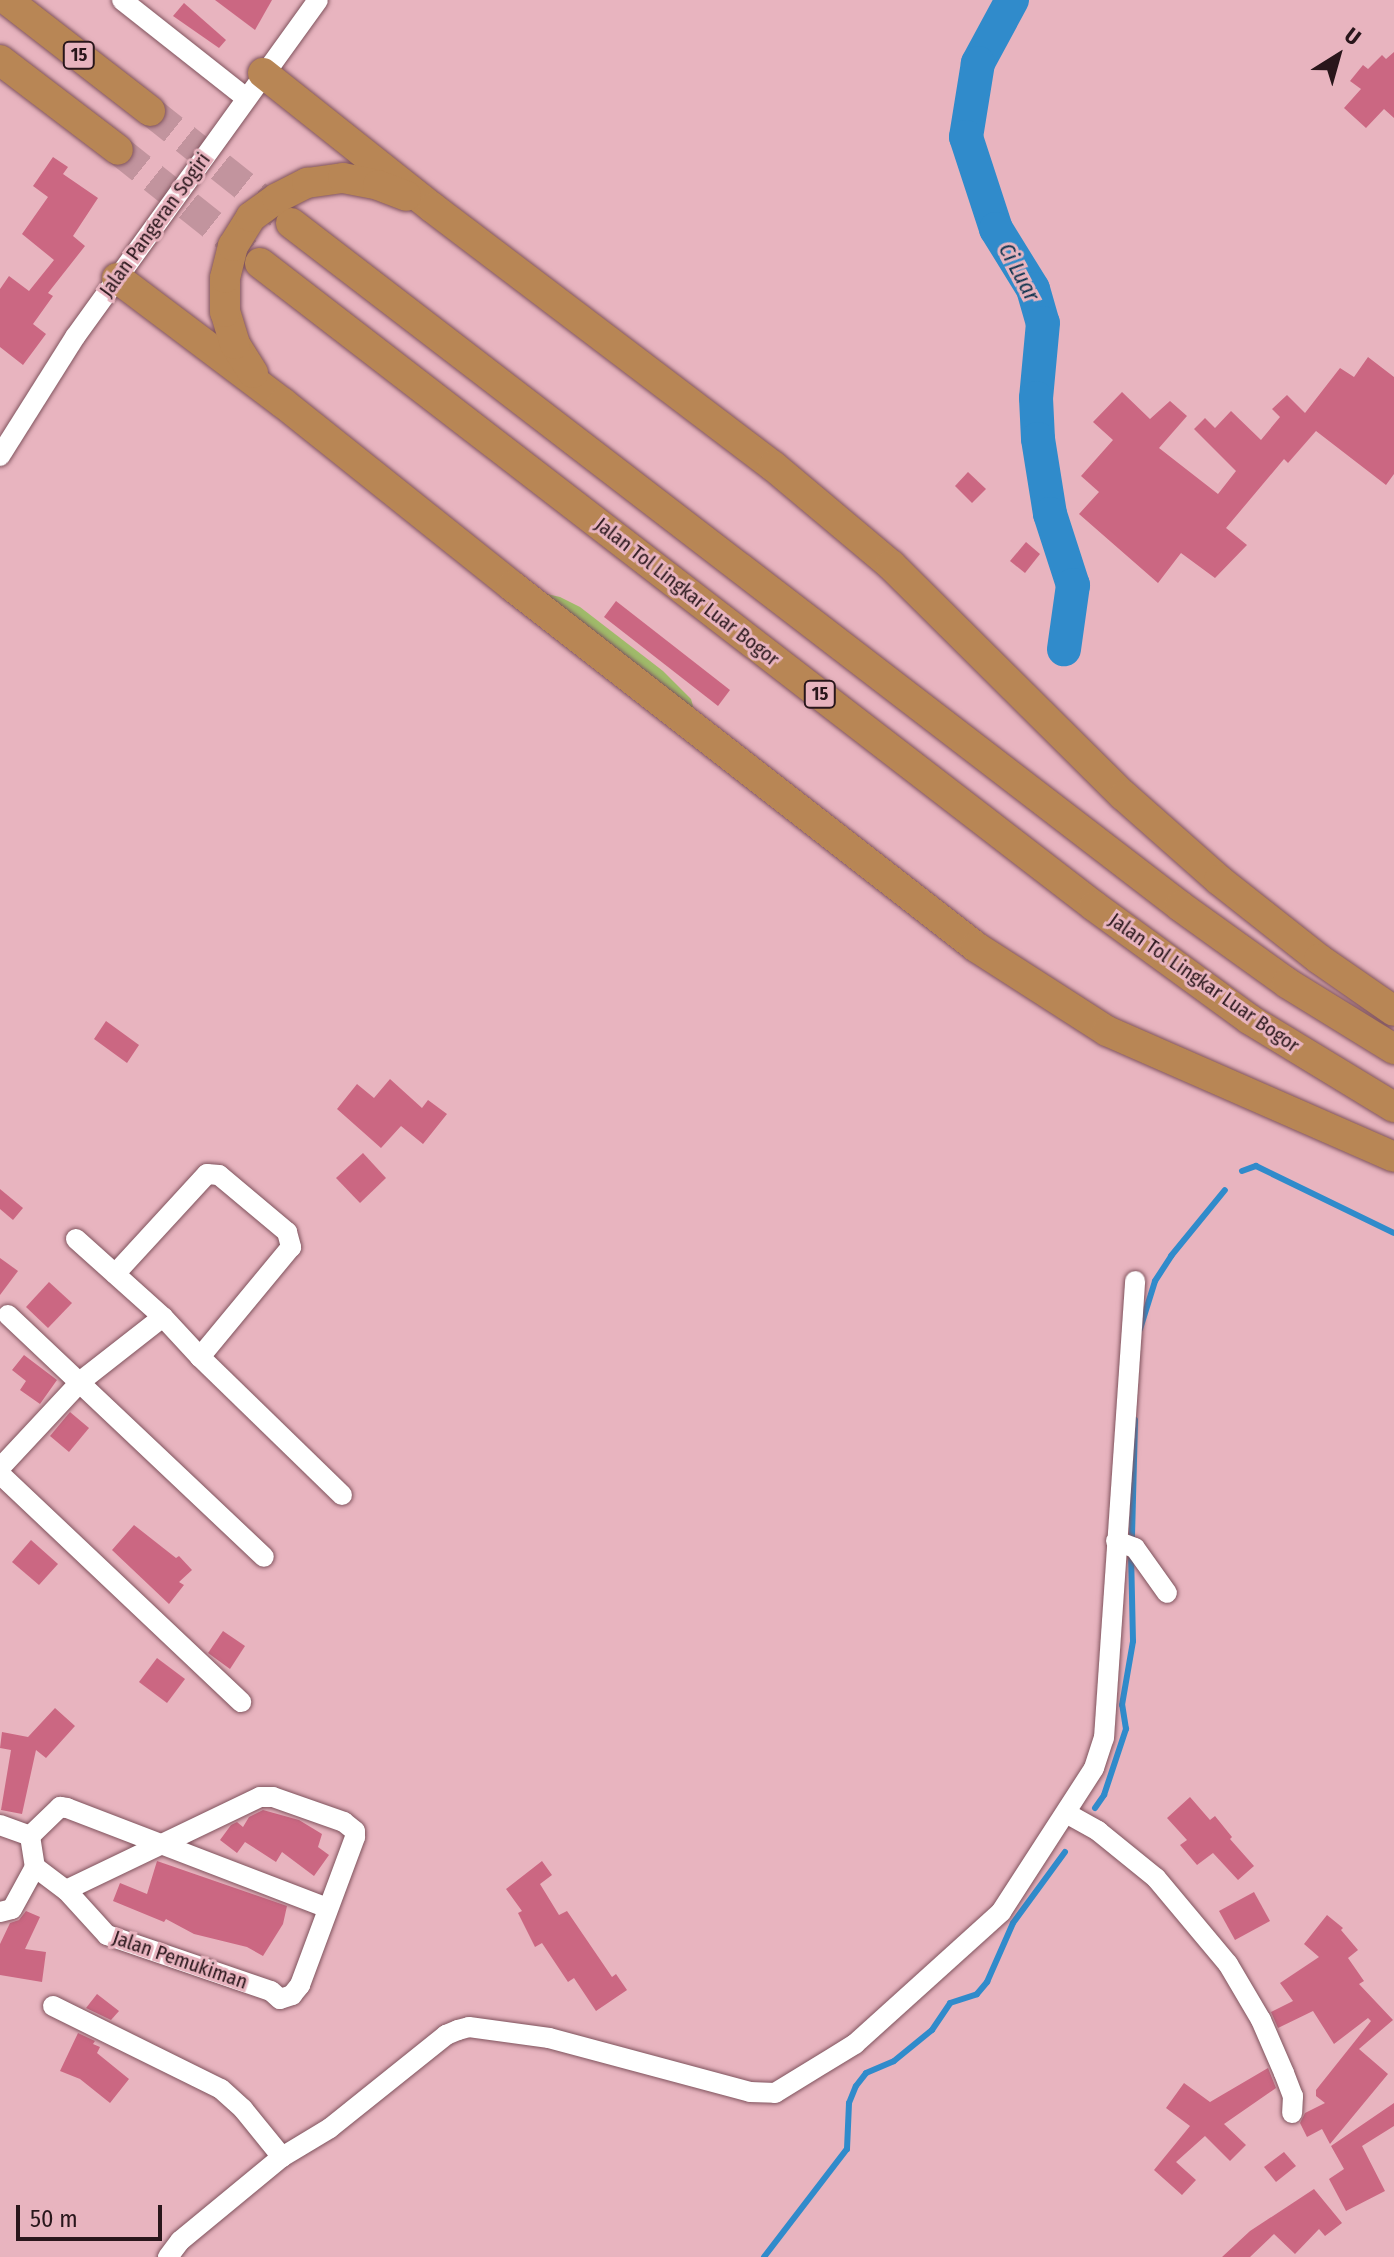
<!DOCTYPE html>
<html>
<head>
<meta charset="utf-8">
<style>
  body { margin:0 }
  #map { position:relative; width:1394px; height:2257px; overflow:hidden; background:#e8b4bf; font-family:"Fira Sans Condensed",sans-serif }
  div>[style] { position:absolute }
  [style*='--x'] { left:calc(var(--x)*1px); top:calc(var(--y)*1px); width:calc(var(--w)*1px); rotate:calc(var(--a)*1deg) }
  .green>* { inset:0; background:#a0ba6a }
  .stream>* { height:6px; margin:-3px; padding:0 3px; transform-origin:3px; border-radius:3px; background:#308bcb }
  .river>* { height:34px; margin:-17px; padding:0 17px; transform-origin:17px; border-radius:17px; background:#308bcb }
  .building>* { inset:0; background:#cb6782 }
  .highway-tunnel>* { height:30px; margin-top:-15px; transform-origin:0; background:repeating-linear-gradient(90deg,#c2949e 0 30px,transparent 0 45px) }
  .roads { filter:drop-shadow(0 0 2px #7f535d) drop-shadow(0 0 2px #7f535d) }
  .minor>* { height:20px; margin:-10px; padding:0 10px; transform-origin:10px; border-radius:10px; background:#fff }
  .highway>* { height:30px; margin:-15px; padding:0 15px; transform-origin:15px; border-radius:15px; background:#b88655 }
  span { translate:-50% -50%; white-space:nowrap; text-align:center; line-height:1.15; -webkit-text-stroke:6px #e8b4bf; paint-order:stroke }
  .shield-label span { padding:2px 6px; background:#e8b4bf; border:2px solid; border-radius:6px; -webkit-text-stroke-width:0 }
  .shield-label { font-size:18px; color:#29161b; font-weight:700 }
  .street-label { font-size:20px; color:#29161b }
  .water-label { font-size:22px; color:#0d324d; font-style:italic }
  .north { position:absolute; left:1298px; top:16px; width:80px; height:80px; -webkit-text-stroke:6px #e8b4bf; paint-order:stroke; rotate:37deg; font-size:22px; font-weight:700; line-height:32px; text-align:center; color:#29161b }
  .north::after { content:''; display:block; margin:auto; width:28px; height:36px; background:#29161b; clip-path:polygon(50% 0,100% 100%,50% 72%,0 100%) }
  .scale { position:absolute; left:16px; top:2205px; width:146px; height:36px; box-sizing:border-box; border:4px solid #29161b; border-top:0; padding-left:10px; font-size:24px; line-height:28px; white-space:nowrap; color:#29161b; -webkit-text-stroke:6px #e8b4bf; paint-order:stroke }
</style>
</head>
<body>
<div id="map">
  <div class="green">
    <div style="clip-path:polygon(512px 586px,560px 597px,580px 607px,663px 671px,691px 699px,701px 734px)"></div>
  </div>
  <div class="stream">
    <div style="--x:1242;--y:1171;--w:15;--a:-20"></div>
    <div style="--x:1256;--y:1166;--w:153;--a:25.9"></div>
    <div style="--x:1140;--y:1329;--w:50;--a:-72.6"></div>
    <div style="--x:1155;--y:1281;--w:30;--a:-57"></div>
    <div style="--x:1171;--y:1256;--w:85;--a:-50.7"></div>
    <div style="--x:1132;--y:1536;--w:116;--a:-88.5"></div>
    <div style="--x:1095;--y:1808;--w:16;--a:-55"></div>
    <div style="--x:1104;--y:1795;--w:70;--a:-71.6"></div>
    <div style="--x:1126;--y:1729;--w:24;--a:-99"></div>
    <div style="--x:1122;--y:1705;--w:65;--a:-80.2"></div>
    <div style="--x:1133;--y:1641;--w:86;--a:-91.3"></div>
    <div style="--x:764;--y:2257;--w:136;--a:-52.5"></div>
    <div style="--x:847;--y:2149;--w:46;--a:-87.5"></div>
    <div style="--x:849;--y:2103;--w:18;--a:-68"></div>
    <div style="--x:856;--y:2086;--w:16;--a:-52"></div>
    <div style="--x:866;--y:2073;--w:30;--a:-23"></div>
    <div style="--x:894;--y:2061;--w:49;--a:-39.2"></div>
    <div style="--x:932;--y:2030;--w:32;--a:-56"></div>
    <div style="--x:950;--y:2003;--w:28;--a:-18"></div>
    <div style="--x:977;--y:1994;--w:16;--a:-50"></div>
    <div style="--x:987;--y:1982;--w:64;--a:-66.2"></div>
    <div style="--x:1013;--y:1923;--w:88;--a:-53.8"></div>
  </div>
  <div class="river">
    <div style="--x:1012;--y:0;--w:72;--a:118.4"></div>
    <div style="--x:978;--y:63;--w:75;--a:99.2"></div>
    <div style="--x:966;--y:137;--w:97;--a:71.9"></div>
    <div style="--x:996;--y:229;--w:70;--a:58.3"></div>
    <div style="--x:1033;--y:289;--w:35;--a:74"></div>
    <div style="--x:1043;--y:323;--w:75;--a:95.3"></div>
    <div style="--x:1036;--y:398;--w:41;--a:87.2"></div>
    <div style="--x:1038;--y:439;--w:76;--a:80.9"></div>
    <div style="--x:1050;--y:514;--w:75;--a:72.1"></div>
    <div style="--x:1073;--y:585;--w:65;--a:98"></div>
  </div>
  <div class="building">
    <div style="clip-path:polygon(215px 0,272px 0,255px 30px)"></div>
    <div style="clip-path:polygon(184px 3px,226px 40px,219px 48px,173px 16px)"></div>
    <div style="clip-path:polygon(1394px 52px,1394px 118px,1384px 109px,1366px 128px,1344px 108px,1361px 89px,1350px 81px,1363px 65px,1368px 69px,1382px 55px,1386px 59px)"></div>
    <div style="clip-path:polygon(53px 157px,68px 167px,63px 174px,98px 198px,73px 236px,85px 246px,48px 293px,53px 296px,33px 324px,46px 334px,23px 365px,0 347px,0 289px,9px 276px,29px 291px,54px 260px,22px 234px,48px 197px,33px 186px)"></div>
    <div style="clip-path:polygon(1368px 357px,1394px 377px,1394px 474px,1386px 485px,1316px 431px,1288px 463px,1284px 459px,1226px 528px,1247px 545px,1215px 578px,1181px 553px,1158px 583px,1079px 514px,1099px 492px,1081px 476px,1113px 440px,1093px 422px,1122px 392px,1150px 419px,1170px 401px,1187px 416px,1159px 448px,1218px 494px,1236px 471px,1194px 429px,1205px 418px,1215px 428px,1231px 411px,1261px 440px,1280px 417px,1272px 409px,1287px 395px,1305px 413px,1340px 368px,1354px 377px)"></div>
    <div style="clip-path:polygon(968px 472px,986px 489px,972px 503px,955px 486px)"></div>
    <div style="clip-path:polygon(1026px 542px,1040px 554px,1025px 573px,1010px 561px)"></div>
    <div style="clip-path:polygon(616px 601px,730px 690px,718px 706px,604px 617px)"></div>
    <div style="clip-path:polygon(106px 1021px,139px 1045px,127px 1063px,94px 1039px)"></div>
    <div style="clip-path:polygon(390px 1079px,422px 1108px,428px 1100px,447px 1114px,423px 1144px,401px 1126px,381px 1148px,337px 1109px,357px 1084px,374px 1098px)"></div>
    <div style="clip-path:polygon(363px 1153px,386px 1178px,360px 1203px,336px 1178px)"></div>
    <div style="clip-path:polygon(0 1189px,23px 1208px,13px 1220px,0 1209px)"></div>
    <div style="clip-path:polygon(0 1258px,18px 1271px,0 1295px)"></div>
    <div style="clip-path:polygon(49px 1282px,72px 1303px,48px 1328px,26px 1307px)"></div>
    <div style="clip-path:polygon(24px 1355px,57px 1380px,40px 1404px,20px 1390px,26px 1381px,12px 1370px)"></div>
    <div style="clip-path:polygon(70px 1412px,89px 1428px,69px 1452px,50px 1436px)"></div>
    <div style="clip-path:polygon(134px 1525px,176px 1558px,179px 1556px,192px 1570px,179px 1582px,184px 1585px,169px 1604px,112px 1550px)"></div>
    <div style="clip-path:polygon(31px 1540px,58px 1564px,39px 1585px,12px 1562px)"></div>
    <div style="clip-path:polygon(223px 1631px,245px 1646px,230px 1669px,208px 1653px)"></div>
    <div style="clip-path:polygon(157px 1658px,185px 1679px,167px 1703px,139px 1682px)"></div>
    <div style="clip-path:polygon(55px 1708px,75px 1726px,46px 1758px,36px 1750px,22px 1814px,1px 1810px,11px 1750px,0 1748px,2px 1732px,28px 1737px)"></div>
    <div style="clip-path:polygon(1190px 1797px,1210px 1820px,1215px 1816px,1232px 1837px,1230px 1839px,1254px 1866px,1238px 1880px,1213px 1853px,1197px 1865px,1180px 1845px,1187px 1840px,1167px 1818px)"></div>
    <div style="clip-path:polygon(263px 1810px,299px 1820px,322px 1834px,318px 1847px,329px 1855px,314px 1876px,282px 1852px,276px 1862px,245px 1842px,237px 1853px,220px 1840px,231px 1825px,237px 1822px,243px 1827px,249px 1817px)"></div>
    <div style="clip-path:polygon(157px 1861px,287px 1906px,283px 1924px,263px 1956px,247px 1947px,194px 1934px,166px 1919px,164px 1922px,113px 1901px,120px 1883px,147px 1894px)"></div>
    <div style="clip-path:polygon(542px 1861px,552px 1875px,540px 1884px,559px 1915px,567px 1911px,612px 1977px,616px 1974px,627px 1990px,596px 2011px,574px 1978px,568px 1982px,542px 1943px,535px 1947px,518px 1913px,522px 1911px,506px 1889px)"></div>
    <div style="clip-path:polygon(1254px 1892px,1270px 1921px,1235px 1940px,1219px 1911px)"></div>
    <div style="clip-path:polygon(26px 1911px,40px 1917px,25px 1949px,46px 1952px,42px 1982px,0 1975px,0 1944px,10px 1923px,19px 1920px)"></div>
    <div style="clip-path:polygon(1327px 1915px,1343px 1928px,1341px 1930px,1358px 1950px,1348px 1958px,1364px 1981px,1359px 1984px,1393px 2020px,1359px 2049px,1388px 2074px,1330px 2144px,1322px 2129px,1307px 2137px,1300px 2123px,1305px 2113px,1325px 2103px,1316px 2096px,1316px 2090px,1371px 2021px,1368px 2018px,1334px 2044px,1313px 2011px,1278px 2028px,1271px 2012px,1293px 2001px,1280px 1983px,1319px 1957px,1304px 1944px)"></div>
    <div style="clip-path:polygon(97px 1994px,119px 2011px,111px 2020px,86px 2008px)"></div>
    <div style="clip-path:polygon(78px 2033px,95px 2041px,93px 2044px,100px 2047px,97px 2053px,129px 2079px,110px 2103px,80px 2079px,60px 2071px)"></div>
    <div style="clip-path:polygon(1268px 2068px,1276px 2088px,1224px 2124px,1246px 2145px,1230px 2161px,1205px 2136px,1176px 2162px,1196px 2180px,1182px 2195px,1154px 2170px,1190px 2126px,1166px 2108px,1184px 2083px,1210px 2102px)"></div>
    <div style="clip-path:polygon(1394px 2103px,1394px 2126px,1362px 2146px,1385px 2191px,1346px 2211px,1329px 2179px,1344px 2169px,1331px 2146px)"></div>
    <div style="clip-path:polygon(1284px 2152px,1296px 2166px,1276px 2182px,1264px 2167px)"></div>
    <div style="clip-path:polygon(1314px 2189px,1342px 2223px,1325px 2236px,1319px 2229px,1295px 2254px,1274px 2234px,1250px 2257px,1222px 2257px,1250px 2231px)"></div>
  </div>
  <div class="highway-tunnel">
    <div style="--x:150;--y:111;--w:174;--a:38.5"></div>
    <div style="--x:118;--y:150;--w:181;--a:38.5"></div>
  </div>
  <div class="roads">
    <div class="minor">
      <div style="--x:122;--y:0;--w:158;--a:38.3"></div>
      <div style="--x:0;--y:456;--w:141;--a:-57.8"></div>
      <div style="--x:75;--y:337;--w:415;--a:-54.2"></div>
      <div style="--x:76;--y:1239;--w:117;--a:41.9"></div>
      <div style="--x:163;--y:1317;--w:54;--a:47.2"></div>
      <div style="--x:200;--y:1357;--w:198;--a:44.2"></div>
      <div style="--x:115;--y:1274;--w:136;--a:-47.4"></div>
      <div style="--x:207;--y:1174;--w:12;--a:5"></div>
      <div style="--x:219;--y:1175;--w:89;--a:40"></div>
      <div style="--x:287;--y:1232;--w:16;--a:75"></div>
      <div style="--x:291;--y:1247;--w:143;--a:129.6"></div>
      <div style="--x:8;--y:1315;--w:352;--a:43.4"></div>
      <div style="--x:0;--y:1468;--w:119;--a:-47"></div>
      <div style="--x:81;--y:1381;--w:104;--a:-38"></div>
      <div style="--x:0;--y:1474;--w:332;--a:43.4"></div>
      <div style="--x:1116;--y:1541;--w:20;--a:20"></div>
      <div style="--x:1135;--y:1548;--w:55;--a:54.6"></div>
      <div style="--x:1066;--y:1813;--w:37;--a:29"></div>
      <div style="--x:1098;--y:1831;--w:75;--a:39"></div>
      <div style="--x:1156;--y:1878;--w:112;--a:50.1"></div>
      <div style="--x:1228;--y:1964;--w:65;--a:59.5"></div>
      <div style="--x:1261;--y:2020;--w:58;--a:66.5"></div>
      <div style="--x:1284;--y:2073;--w:25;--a:69"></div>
      <div style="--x:1293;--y:2096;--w:17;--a:93"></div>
      <div style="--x:0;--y:1825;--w:32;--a:20"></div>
      <div style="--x:30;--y:1836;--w:31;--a:81"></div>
      <div style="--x:35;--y:1867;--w:39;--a:37"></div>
      <div style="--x:66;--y:1890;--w:61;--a:47.7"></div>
      <div style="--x:107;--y:1935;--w:173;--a:18.9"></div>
      <div style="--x:271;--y:1991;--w:12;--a:42"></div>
      <div style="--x:280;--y:1999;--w:13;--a:-18"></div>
      <div style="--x:292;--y:1995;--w:13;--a:-51"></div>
      <div style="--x:300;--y:1985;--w:158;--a:-69.6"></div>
      <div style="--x:355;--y:1837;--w:6;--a:-90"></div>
      <div style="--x:355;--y:1831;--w:14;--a:-141"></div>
      <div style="--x:344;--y:1822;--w:75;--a:-160.6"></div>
      <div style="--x:273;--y:1797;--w:13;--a:180"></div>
      <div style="--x:260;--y:1797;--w:215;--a:154.4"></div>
      <div style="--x:30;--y:1836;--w:42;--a:-44"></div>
      <div style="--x:60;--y:1807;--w:7;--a:8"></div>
      <div style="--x:67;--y:1808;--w:279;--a:21"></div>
      <div style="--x:0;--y:1912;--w:12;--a:-14"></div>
      <div style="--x:12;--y:1909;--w:48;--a:-61.3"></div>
      <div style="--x:53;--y:2006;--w:187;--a:26.3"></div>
      <div style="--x:221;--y:2089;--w:30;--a:42"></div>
      <div style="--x:243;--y:2109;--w:62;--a:50.9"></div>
      <div style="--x:168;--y:2257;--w:20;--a:-53"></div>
      <div style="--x:180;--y:2241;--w:132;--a:-39.5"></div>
      <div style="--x:282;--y:2157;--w:56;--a:-31.1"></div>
      <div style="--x:330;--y:2128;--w:149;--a:-38.7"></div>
      <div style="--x:446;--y:2035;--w:13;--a:-23"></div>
      <div style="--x:458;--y:2030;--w:11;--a:-15"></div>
      <div style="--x:469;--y:2027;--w:81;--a:7.8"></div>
      <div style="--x:549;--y:2038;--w:208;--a:15"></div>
      <div style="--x:750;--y:2092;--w:25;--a:2"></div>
      <div style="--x:775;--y:2093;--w:94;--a:-31.5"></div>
      <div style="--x:855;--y:2044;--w:197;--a:-42.1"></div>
      <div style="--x:1001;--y:1912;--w:171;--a:-57.1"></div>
      <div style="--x:1094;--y:1768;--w:32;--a:-72"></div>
      <div style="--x:1104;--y:1738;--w:458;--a:-86.1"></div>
    </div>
    <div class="highway">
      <div style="--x:7;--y:0;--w:181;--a:37.8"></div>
      <div style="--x:0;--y:60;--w:148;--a:37.3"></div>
      <div style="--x:263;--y:73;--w:217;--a:38.5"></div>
      <div style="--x:433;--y:208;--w:427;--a:37.2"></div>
      <div style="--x:773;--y:466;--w:154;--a:40"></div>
      <div style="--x:891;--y:565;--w:328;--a:44.8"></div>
      <div style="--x:1124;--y:796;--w:127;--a:41.5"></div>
      <div style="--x:1219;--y:880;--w:127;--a:38.3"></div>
      <div style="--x:1319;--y:959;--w:91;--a:34.7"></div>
      <div style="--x:291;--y:223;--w:1121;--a:37.53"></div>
      <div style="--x:1180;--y:906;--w:132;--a:35.7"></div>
      <div style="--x:1287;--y:983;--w:126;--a:31.7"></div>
      <div style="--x:260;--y:263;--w:1053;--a:37.63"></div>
      <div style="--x:1094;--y:906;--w:192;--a:36.1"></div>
      <div style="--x:1249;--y:1019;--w:170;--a:31.3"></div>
      <div style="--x:117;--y:278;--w:208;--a:37"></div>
      <div style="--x:283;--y:403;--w:293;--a:38.6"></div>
      <div style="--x:512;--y:586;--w:588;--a:37.88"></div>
      <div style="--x:976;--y:947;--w:156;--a:32.7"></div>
      <div style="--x:1107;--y:1031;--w:313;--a:23.7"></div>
      <div style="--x:253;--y:373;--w:34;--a:-122"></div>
      <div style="--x:235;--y:344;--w:34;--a:-107"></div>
      <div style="--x:225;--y:312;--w:34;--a:-90"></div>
      <div style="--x:225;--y:278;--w:33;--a:-76"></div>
      <div style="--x:233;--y:246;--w:34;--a:-58"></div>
      <div style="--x:251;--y:217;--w:32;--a:-36"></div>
      <div style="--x:277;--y:198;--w:34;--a:-27"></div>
      <div style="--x:307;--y:183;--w:36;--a:-8"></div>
      <div style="--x:343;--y:178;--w:36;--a:11"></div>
      <div style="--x:378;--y:185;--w:30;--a:21"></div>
    </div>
  </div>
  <div class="shield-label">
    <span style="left:79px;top:55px">15</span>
    <span style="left:820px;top:694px">15</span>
  </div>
  <div class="street-label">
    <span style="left:155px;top:225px;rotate:-54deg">Jalan Pangeran Sogiri</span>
    <span style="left:687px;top:592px;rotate:38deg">Jalan Tol Lingkar Luar Bogor</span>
    <span style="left:1204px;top:983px;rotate:35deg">Jalan Tol Lingkar Luar Bogor</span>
    <span style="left:180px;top:1960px;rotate:19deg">Jalan Pemukiman</span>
  </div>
  <div class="water-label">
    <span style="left:1019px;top:272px;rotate:62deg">Ci Luar</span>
  </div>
  <div class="north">U</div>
  <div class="scale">50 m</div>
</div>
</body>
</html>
